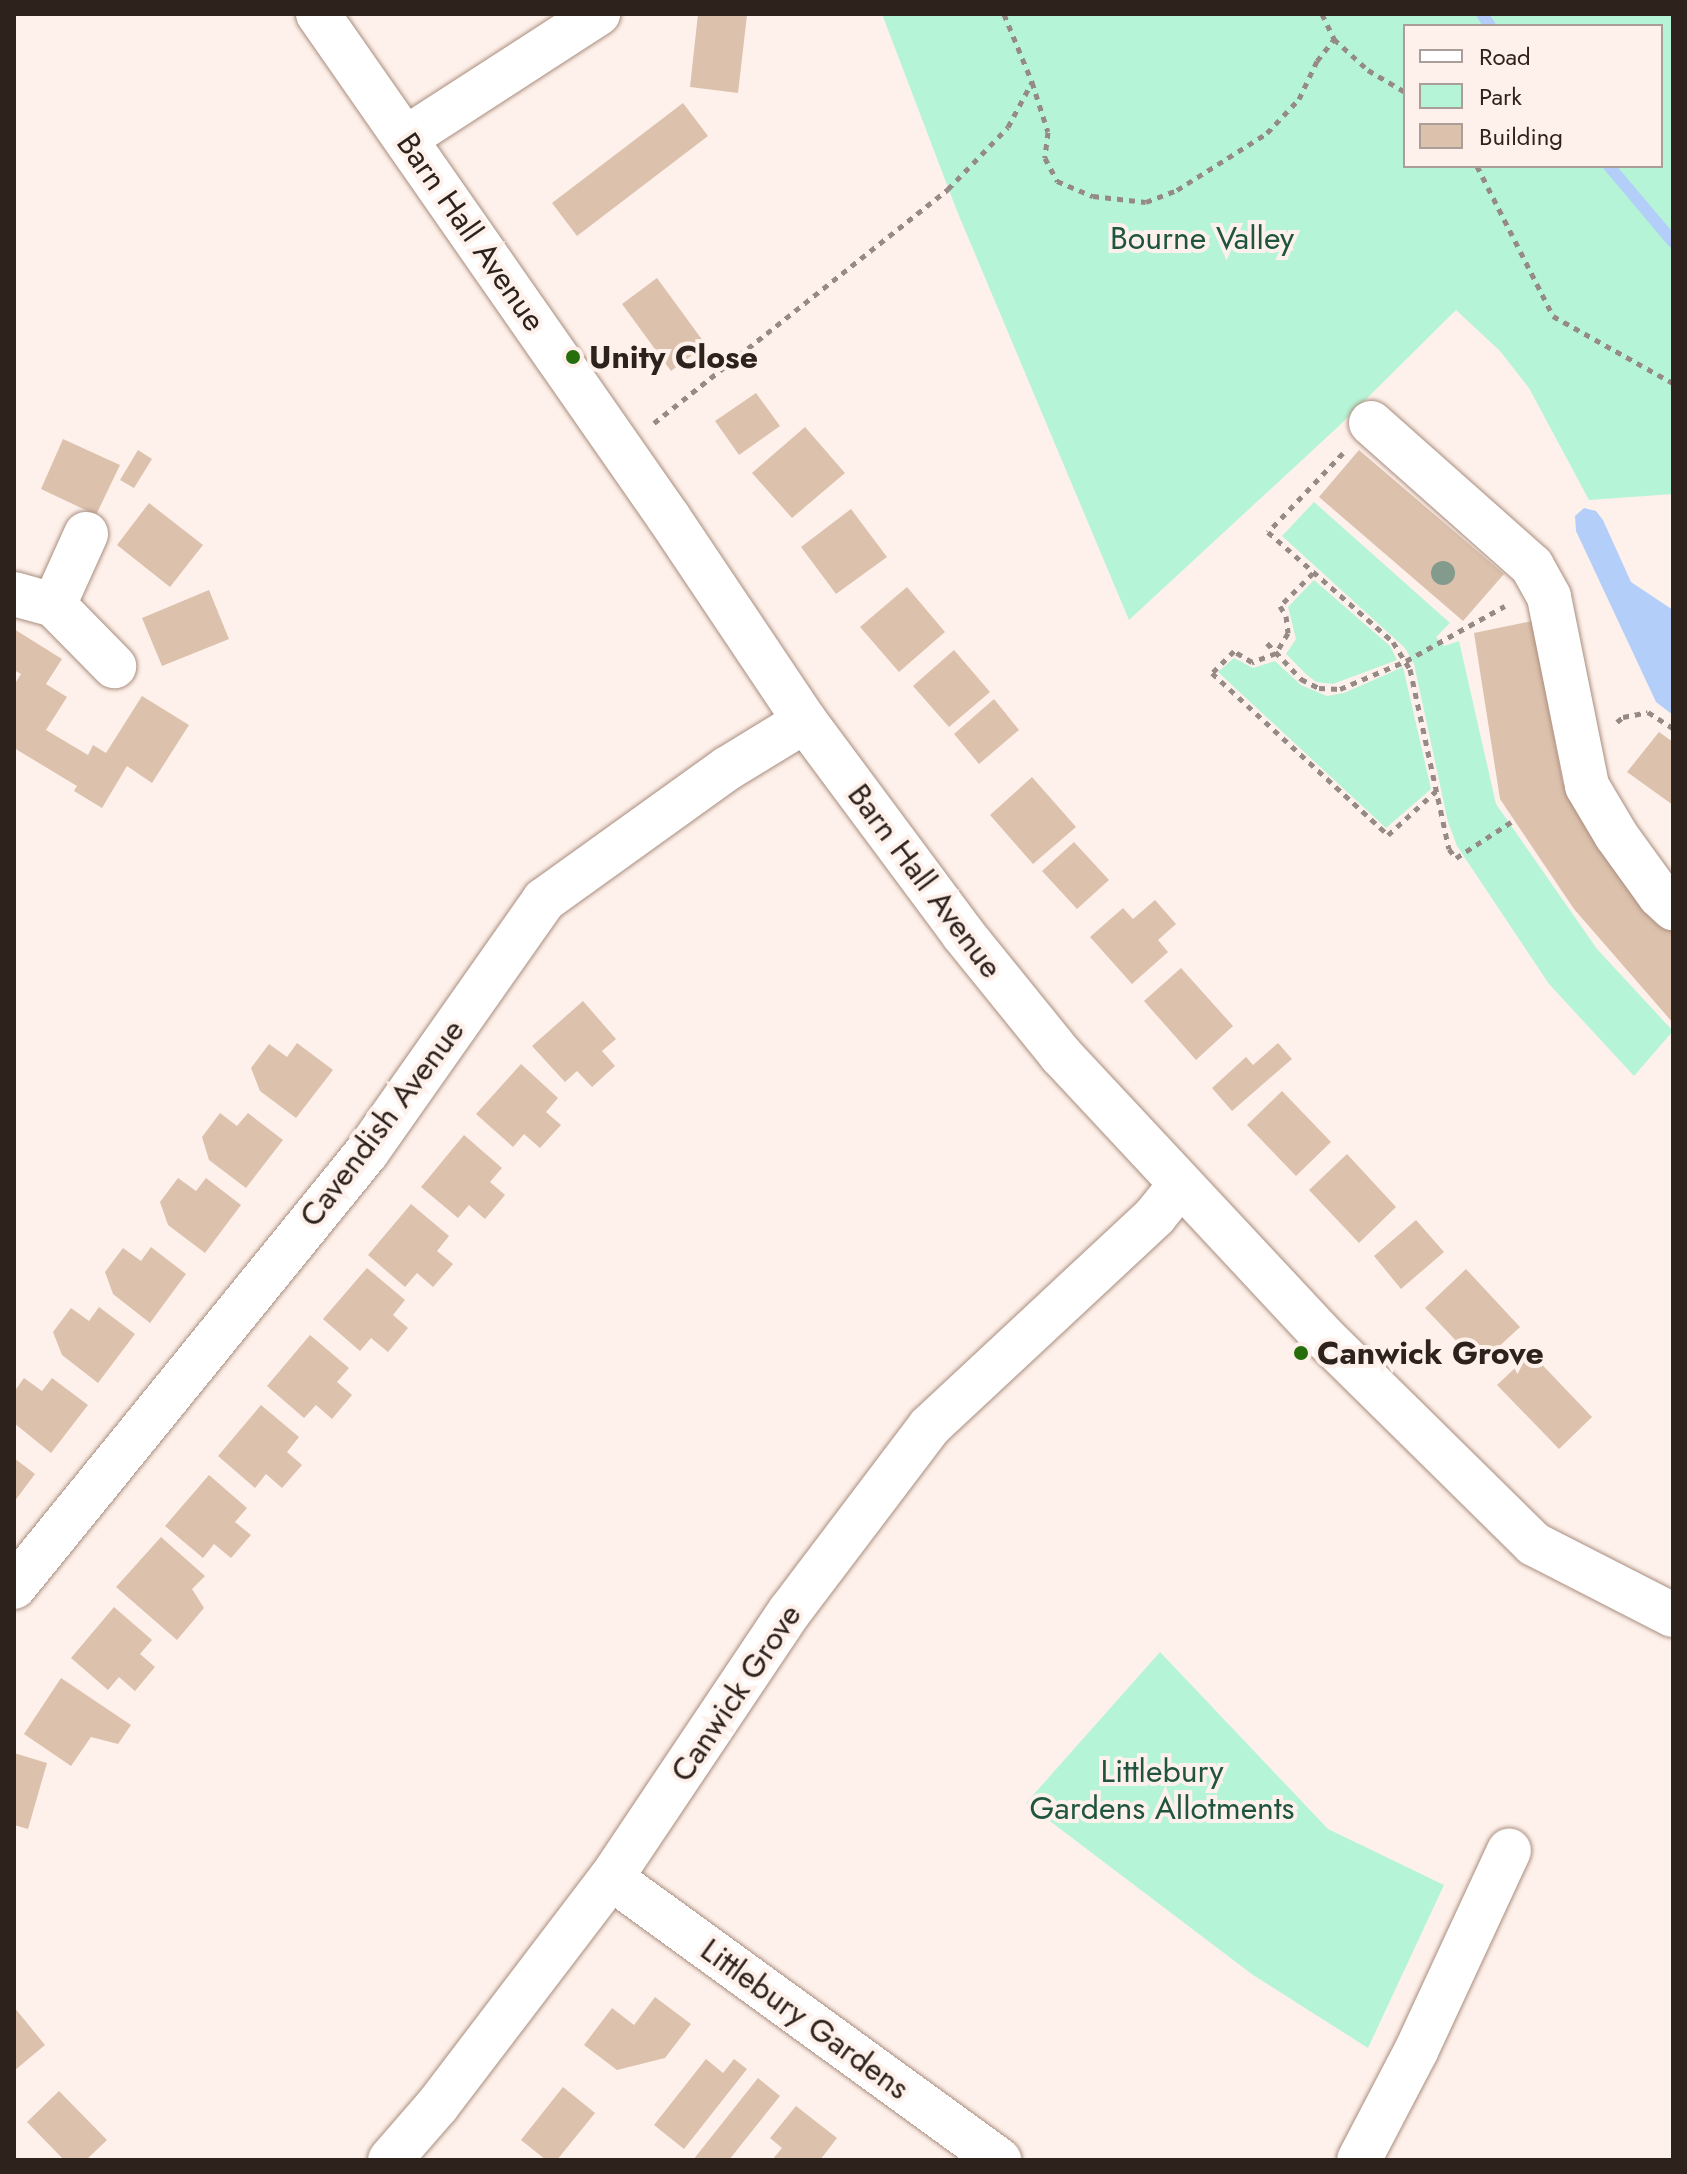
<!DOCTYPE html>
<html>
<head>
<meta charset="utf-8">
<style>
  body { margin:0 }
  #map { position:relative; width:1687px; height:2174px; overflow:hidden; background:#fef1eb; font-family:Jost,sans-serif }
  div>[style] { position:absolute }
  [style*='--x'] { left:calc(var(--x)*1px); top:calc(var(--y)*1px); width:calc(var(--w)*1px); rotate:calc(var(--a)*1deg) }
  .green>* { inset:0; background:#b5f4d6 }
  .water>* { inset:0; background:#b3cff9 }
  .stream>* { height:12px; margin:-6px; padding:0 6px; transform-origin:6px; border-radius:6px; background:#b3cff9 }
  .building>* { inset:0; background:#dcc1ad }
  .path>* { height:5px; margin-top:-2.5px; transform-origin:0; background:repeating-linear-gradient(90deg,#968a84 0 6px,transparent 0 12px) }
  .roads { filter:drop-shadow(0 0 2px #a98d7e) drop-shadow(0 0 2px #a98d7e) }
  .minor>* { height:44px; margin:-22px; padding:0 22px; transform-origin:22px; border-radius:22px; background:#fff }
  .trees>* { width:24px; height:24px; margin:-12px; border-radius:50%; background:#839b8c }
  .dots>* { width:22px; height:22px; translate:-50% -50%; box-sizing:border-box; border:4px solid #fef1eb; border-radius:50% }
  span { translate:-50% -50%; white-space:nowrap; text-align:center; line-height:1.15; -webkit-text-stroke:8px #fef1eb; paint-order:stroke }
  .street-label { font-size:32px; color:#2e221c }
  .park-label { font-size:32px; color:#1f553f }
  .poi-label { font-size:32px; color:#2e221c; font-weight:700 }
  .left { translate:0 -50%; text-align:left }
  .frame { position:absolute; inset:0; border:16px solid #2e221c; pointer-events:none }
  .legend { position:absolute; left:1403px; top:24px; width:260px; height:144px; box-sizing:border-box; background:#fef1eb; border:2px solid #ab9e98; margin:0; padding:10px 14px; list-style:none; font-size:24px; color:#2e221c }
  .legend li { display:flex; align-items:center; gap:16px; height:40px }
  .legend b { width:40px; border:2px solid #ab9e98 }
</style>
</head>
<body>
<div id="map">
  <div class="green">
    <div style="clip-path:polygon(evenodd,882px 14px,1673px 14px,1673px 494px,1589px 500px,1529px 388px,1500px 351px,1456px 310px,1341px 424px,1129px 620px,957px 211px,882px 14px,1405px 26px,1661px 26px,1661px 166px,1405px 166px,1405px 26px)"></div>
    <div style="clip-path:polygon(1314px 502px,1450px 623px,1436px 637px,1444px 646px,1459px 641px,1496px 804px,1597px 949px,1673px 1031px,1634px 1076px,1549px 984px,1457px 846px,1448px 822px,1414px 664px,1405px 648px,1282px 536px)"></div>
    <div style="clip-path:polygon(1314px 580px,1390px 646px,1397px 660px,1333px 684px,1316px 682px,1306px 674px,1286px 654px,1296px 639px,1288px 607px)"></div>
    <div style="clip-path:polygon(1234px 658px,1253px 668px,1275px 661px,1301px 685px,1327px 696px,1344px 693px,1403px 667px,1431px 789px,1386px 828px,1218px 672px)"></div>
    <div style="clip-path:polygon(1160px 1652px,1328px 1829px,1444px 1885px,1368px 2048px,1253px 1975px,1026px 1803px)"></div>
  </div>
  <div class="water">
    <div style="clip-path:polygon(1584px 508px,1596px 511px,1603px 520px,1631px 582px,1673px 610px,1673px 715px,1656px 702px,1576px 531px,1575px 516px)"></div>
  </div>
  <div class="stream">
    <div style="--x:1482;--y:14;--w:14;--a:56"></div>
    <div style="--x:1609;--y:166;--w:99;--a:49.9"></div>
  </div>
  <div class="building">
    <div style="clip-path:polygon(698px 14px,747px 15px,738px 93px,690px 87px)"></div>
    <div style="clip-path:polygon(683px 103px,708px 136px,577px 236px,552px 203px)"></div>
    <div style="clip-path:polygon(657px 278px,706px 345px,671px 371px,622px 304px)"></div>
    <div style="clip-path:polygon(756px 393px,780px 426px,739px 455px,715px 421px)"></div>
    <div style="clip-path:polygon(805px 427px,845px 473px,792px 518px,752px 473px)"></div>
    <div style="clip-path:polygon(63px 439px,120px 465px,96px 515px,41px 489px)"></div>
    <div style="clip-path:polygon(138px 450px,152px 459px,134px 488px,120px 480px)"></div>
    <div style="clip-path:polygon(1359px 450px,1504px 574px,1463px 621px,1319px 497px)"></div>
    <div style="clip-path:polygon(149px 503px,203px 545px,170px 587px,117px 545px)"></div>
    <div style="clip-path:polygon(851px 509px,887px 557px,836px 594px,801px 547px)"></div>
    <div style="clip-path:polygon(907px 587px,945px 632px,899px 672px,860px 627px)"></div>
    <div style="clip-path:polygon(209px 590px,229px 639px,162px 666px,142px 618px)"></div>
    <div style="clip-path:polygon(1532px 621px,1563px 783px,1623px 874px,1673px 930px,1673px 1023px,1574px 909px,1500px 799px,1474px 633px)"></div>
    <div style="clip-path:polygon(14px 629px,62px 659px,46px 684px,67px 697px,46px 730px,88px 755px,93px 745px,106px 753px,142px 696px,189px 725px,152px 783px,127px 766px,102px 808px,74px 791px,77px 786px,14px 748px,14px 685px,21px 674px,14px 670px)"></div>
    <div style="clip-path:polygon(954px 650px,990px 692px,949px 727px,913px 686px)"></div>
    <div style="clip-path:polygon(994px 699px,1019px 730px,979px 764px,954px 734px)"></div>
    <div style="clip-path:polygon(1659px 732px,1673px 742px,1673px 805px,1627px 772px)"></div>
    <div style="clip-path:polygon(1032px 777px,1076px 827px,1033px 864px,990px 815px)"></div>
    <div style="clip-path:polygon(1074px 842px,1109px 880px,1077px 909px,1042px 871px)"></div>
    <div style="clip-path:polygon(1155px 900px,1176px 924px,1158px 940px,1168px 952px,1132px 984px,1090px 937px,1123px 908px,1133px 919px)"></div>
    <div style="clip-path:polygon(1181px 968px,1233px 1026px,1196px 1060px,1144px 1001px)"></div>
    <div style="clip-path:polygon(583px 1001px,616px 1039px,602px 1051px,615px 1066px,592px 1087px,577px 1071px,565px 1082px,532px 1046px)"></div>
    <div style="clip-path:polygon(297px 1043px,333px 1070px,296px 1118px,260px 1091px,251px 1068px,269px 1044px,287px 1057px)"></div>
    <div style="clip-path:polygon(1278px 1043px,1292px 1059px,1232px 1111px,1212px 1088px,1246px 1057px,1253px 1065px)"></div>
    <div style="clip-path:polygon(521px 1064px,558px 1098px,546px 1112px,561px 1125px,540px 1148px,524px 1134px,513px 1147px,476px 1114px)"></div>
    <div style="clip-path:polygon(1282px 1091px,1331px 1142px,1296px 1176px,1247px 1125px)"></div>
    <div style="clip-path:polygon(220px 1113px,237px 1126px,248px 1113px,283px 1140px,246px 1188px,209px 1160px,202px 1137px)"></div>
    <div style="clip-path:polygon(464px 1135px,502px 1168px,490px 1182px,505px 1195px,485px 1219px,469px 1205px,458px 1218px,421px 1187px)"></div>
    <div style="clip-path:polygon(1347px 1154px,1396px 1207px,1359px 1243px,1309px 1190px)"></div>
    <div style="clip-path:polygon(178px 1178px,196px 1191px,206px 1178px,241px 1205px,205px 1253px,168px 1225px,160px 1202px)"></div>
    <div style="clip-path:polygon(411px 1204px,449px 1236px,437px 1251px,453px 1264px,433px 1287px,417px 1273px,405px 1287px,368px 1255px)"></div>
    <div style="clip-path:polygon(1416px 1220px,1444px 1252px,1401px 1289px,1374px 1256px)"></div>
    <div style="clip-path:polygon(151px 1247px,186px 1274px,150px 1323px,113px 1294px,105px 1272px,123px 1248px,141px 1261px)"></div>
    <div style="clip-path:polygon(367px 1268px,405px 1300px,393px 1315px,408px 1328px,388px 1352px,371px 1338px,360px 1351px,323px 1319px)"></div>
    <div style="clip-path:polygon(1466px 1269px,1520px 1327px,1479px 1365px,1425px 1308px)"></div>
    <div style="clip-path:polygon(99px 1307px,135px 1334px,98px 1383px,62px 1355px,53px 1332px,71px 1308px,89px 1321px)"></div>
    <div style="clip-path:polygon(310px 1335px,349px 1368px,337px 1382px,352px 1395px,332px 1419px,316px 1405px,304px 1418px,267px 1386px)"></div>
    <div style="clip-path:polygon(1531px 1353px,1592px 1417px,1559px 1449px,1497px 1385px)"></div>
    <div style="clip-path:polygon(24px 1378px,42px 1391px,52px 1378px,88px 1405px,51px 1453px,14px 1423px,14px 1392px)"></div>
    <div style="clip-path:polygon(261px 1405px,299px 1437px,287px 1452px,302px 1465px,282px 1488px,266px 1474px,255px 1488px,218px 1456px)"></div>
    <div style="clip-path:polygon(14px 1458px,35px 1474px,14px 1502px)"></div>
    <div style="clip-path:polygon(209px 1475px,247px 1508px,235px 1522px,251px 1535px,231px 1558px,214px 1544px,203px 1558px,165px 1526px)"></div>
    <div style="clip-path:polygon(161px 1537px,205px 1576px,192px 1589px,204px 1608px,177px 1640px,116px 1587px)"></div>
    <div style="clip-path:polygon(114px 1607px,152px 1640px,140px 1654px,155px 1667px,135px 1691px,119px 1677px,108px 1690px,71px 1658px)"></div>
    <div style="clip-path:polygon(61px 1678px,131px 1725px,118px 1744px,91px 1737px,71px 1766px,24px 1734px)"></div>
    <div style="clip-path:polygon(14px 1753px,47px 1763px,28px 1829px,14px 1825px)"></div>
    <div style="clip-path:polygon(655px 1997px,691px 2024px,665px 2058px,617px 2070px,584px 2045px,612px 2008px,634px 2025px)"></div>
    <div style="clip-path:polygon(14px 2007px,45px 2045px,14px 2071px)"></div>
    <div style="clip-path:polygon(706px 2059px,723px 2073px,734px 2059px,747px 2069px,684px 2149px,654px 2125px)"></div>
    <div style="clip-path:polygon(758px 2078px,780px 2096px,729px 2160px,693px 2160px)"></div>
    <div style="clip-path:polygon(563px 2087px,595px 2113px,557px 2160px,546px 2160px,521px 2140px)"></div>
    <div style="clip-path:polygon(59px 2091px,107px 2140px,86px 2160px,64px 2160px,27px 2122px)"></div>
    <div style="clip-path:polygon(796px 2106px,837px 2138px,820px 2160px,772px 2160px,782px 2148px,770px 2138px)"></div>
  </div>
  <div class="path">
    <div style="--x:1004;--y:14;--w:74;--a:67.6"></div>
    <div style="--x:1032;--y:82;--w:52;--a:72.3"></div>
    <div style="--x:1048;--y:132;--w:26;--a:97"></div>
    <div style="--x:1045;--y:158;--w:26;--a:62"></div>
    <div style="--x:1057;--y:181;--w:39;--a:23"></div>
    <div style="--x:1093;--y:196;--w:53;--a:6.5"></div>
    <div style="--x:1146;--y:202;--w:33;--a:-21"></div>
    <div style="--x:1177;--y:190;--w:107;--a:-32.3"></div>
    <div style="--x:1267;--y:133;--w:47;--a:-46.7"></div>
    <div style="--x:1299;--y:99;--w:42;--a:-64.7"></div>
    <div style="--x:1317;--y:61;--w:28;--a:-52"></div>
    <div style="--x:1322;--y:14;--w:28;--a:64"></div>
    <div style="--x:1334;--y:39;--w:46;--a:42.4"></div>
    <div style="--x:1368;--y:70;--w:43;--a:30.7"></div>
    <div style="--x:1477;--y:166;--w:168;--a:63.1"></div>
    <div style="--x:1553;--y:316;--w:137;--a:29.2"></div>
    <div style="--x:654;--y:423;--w:376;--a:-38.5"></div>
    <div style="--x:948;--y:189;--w:86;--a:-45.9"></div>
    <div style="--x:1008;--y:127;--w:51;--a:-61.9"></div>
    <div style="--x:1343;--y:453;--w:109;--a:133.5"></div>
    <div style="--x:1268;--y:532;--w:167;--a:41.3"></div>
    <div style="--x:1393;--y:642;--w:32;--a:58"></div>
    <div style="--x:1410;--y:669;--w:184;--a:77.8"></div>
    <div style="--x:1449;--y:849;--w:11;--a:52"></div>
    <div style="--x:1456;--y:858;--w:66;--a:-33.2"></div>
    <div style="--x:1313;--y:573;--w:47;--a:135"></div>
    <div style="--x:1280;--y:606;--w:12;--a:59"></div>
    <div style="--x:1286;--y:616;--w:17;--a:83"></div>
    <div style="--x:1288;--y:633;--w:23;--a:121"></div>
    <div style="--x:1276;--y:653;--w:26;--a:159"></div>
    <div style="--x:1252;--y:662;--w:21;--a:-149"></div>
    <div style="--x:1234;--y:651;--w:31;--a:135"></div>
    <div style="--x:1212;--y:673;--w:239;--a:42.6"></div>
    <div style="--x:1388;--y:835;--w:65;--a:-42.5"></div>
    <div style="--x:1267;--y:643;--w:50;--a:46.6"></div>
    <div style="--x:1301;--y:679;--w:20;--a:27"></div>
    <div style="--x:1319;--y:688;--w:21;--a:3"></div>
    <div style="--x:1340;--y:689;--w:72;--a:-23"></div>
    <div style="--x:1406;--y:661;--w:113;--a:-29.1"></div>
    <div style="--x:1617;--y:722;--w:8;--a:-40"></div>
    <div style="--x:1623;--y:717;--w:25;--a:-11"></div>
    <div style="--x:1648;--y:712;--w:30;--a:33"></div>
  </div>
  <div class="roads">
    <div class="minor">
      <div style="--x:318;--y:14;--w:614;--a:55.15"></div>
      <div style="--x:669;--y:518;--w:244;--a:56.2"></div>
      <div style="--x:805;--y:721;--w:265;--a:53.4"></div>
      <div style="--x:963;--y:934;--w:156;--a:51"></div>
      <div style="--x:1061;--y:1055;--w:381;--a:47"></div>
      <div style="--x:1321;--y:1334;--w:299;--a:44.6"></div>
      <div style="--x:1534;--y:1544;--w:156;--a:27.1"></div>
      <div style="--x:406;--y:138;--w:229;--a:-32.9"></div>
      <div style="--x:1371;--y:423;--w:215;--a:41.6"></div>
      <div style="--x:1532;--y:566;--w:35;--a:61"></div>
      <div style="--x:1549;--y:597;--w:193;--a:78.6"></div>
      <div style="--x:1587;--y:786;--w:57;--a:59.4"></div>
      <div style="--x:1616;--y:835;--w:75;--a:54.2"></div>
      <div style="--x:1660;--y:896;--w:18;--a:43"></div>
      <div style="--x:14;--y:594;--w:41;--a:15.4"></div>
      <div style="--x:54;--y:605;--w:86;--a:45.5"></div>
      <div style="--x:54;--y:605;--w:78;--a:-65.7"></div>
      <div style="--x:14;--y:1587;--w:560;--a:-50.94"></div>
      <div style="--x:367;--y:1152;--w:308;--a:-54.9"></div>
      <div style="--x:544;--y:900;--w:226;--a:-35.7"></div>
      <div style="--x:728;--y:768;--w:90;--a:-31.4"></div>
      <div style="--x:611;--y:1878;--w:480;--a:36"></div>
      <div style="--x:390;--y:2160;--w:72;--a:-49"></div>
      <div style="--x:437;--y:2106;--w:287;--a:-52.7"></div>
      <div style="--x:611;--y:1878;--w:321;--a:-56.2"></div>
      <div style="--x:790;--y:1611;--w:231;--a:-52.9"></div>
      <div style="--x:929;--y:1427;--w:309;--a:-43"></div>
      <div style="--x:1155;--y:1216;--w:40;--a:-51"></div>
      <div style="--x:1359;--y:2160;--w:123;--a:-62.4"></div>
      <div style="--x:1416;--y:2051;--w:221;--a:-65.1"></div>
    </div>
  </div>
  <div class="trees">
    <div style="left:1443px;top:573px"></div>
  </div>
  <div class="dots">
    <div style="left:573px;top:357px;background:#266e0c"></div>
    <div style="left:1301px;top:1353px;background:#266e0c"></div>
  </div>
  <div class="street-label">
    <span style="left:471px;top:232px;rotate:55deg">Barn Hall Avenue</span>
    <span style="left:925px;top:881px;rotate:53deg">Barn Hall Avenue</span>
    <span style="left:382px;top:1123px;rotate:-53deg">Cavendish Avenue</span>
    <span style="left:736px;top:1693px;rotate:-56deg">Canwick Grove</span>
    <span style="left:805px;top:2019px;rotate:36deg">Littlebury Gardens</span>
  </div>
  <div class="park-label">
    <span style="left:1202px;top:238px">Bourne Valley</span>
    <span style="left:1162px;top:1790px">Littlebury<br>Gardens Allotments</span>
  </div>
  <div class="poi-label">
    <span class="left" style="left:589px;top:357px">Unity Close</span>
    <span class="left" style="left:1317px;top:1353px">Canwick Grove</span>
  </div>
  <div class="frame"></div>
  <ul class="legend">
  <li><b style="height:10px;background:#fff"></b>Road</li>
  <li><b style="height:22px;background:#b5f4d6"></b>Park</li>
  <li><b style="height:22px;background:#dcc1ad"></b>Building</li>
  </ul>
</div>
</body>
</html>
